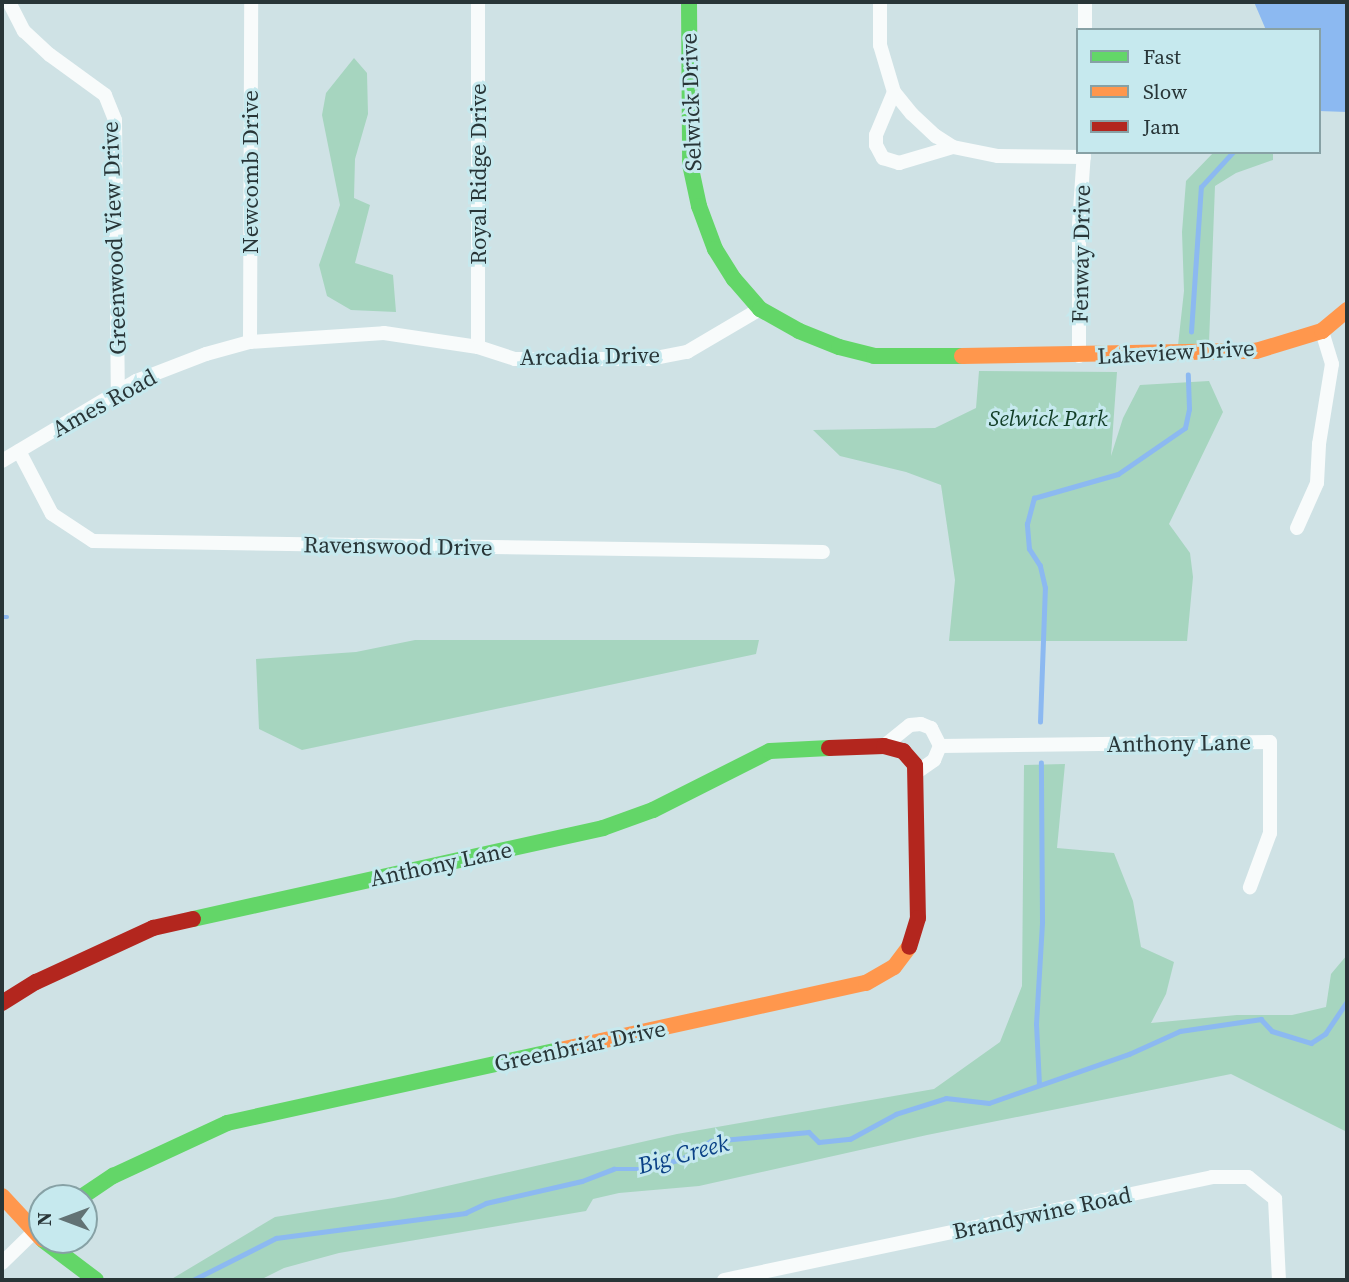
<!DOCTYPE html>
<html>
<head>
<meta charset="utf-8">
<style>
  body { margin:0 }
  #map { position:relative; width:1349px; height:1282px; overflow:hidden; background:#cfe2e5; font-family:"Source Serif 4",serif }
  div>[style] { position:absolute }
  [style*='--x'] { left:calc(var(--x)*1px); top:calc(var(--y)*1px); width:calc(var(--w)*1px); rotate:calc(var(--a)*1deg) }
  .green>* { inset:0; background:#a6d5bf }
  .water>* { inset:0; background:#8cb9f1 }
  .stream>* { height:4.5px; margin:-2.25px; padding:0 2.25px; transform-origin:2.25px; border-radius:2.25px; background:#8cb9f1 }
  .street>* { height:14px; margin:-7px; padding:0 7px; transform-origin:7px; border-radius:7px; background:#f8fbfb }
  .fast>* { height:16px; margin:-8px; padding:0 8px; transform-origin:8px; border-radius:8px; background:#63d668 }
  .slow>* { height:16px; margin:-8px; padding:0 8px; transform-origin:8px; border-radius:8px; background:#ff974d }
  .jam>* { height:16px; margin:-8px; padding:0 8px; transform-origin:8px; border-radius:8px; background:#b3261e }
  span { translate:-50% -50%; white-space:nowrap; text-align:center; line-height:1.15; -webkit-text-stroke:6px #c6e9ee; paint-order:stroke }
  .street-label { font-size:23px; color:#283537 }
  .park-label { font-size:23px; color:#123e27; font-style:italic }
  .water-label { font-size:24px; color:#0a4186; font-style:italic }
  .frame { position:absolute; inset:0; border:4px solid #283537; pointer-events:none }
  .legend { position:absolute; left:1076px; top:28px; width:245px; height:126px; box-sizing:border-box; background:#c6e9ee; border:2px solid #87a1a5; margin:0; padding:9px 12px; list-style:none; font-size:21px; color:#283537 }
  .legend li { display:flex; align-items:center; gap:14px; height:35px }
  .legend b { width:35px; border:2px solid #87a1a5 }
  .north { position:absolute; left:28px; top:1184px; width:70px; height:70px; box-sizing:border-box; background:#c6e9ee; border:2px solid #87a1a5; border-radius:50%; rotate:270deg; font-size:19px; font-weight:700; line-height:28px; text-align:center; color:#283537 }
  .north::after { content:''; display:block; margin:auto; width:24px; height:32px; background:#627274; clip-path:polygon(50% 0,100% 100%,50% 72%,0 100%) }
</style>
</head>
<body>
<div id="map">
  <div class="green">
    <div style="clip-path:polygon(354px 58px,367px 73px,368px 114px,355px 159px,354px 198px,370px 205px,355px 263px,393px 275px,396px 312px,351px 310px,327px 296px,319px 265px,340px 205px,322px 115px,326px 93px)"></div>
    <div style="clip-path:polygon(1214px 152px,1273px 152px,1273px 160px,1236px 173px,1215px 186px,1209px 343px,1178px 345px,1184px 291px,1182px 232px,1186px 181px)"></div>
    <div style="clip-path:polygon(979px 371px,1117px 372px,1111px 456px,1123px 418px,1140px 385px,1209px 381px,1223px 412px,1169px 524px,1190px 553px,1193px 577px,1187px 641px,949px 641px,955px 580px,941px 485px,906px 472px,840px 456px,813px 430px,935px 428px,976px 408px)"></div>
    <div style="clip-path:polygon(415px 640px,759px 640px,756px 654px,302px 750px,259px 729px,256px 659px,356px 652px)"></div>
    <div style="clip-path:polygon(1065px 764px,1057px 848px,1114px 853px,1133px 901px,1141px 947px,1174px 962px,1166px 994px,1151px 1023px,1237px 1015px,1292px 1015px,1326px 1007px,1331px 974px,1347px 955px,1347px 1132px,1231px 1074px,927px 1135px,699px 1186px,619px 1193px,593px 1199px,586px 1211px,339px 1253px,284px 1268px,260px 1280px,170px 1280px,275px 1217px,394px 1198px,677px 1134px,934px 1089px,1000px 1042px,1022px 986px,1024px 765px)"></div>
  </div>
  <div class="water">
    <div style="clip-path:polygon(1254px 2px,1347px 2px,1347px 112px,1319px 111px,1319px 30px,1266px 30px)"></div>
  </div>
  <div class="stream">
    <div style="--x:1191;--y:332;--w:145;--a:-86.1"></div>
    <div style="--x:1201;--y:187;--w:47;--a:-47.6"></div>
    <div style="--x:2;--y:617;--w:5;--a:0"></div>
    <div style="--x:1040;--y:722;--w:134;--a:-87.9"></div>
    <div style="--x:1045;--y:588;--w:23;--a:-103"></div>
    <div style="--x:1040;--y:566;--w:20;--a:-123"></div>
    <div style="--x:1029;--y:549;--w:25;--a:-95"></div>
    <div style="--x:1027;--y:524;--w:27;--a:-75"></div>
    <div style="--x:1034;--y:498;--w:87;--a:-15.9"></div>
    <div style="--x:1118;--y:474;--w:81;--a:-34.5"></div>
    <div style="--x:1185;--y:428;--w:19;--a:-78"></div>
    <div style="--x:1189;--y:409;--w:34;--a:-92"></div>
    <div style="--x:1039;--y:1085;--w:61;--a:-92.8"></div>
    <div style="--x:1036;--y:1024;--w:102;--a:-86.6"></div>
    <div style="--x:1042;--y:922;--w:159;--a:-90.4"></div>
    <div style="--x:193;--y:1280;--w:93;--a:-26.8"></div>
    <div style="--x:276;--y:1238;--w:191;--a:-7.5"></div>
    <div style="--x:465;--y:1213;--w:23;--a:-25"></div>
    <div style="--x:486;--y:1203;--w:98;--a:-12.9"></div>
    <div style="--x:582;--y:1181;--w:34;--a:-21"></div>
    <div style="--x:614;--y:1169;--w:30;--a:0"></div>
    <div style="--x:644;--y:1169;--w:39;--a:-15"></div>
    <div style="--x:682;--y:1159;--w:34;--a:-32"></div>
    <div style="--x:711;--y:1141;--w:98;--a:-5.2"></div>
    <div style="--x:809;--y:1132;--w:14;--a:45"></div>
    <div style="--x:819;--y:1142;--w:31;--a:-6"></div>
    <div style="--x:850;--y:1139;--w:52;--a:-28.5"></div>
    <div style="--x:896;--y:1114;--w:52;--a:-17.7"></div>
    <div style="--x:946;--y:1098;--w:43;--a:6.6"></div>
    <div style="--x:989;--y:1103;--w:148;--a:-19.3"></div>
    <div style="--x:1129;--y:1054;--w:56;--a:-24.3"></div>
    <div style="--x:1180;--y:1031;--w:82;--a:-8.4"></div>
    <div style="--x:1261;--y:1019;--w:16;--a:47"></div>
    <div style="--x:1272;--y:1031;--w:41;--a:17.1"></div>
    <div style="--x:1311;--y:1043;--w:17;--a:-33"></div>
    <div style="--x:1325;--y:1034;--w:40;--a:-56"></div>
  </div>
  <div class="street">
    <div style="--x:9;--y:2;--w:33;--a:63"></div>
    <div style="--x:24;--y:31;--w:35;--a:43"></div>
    <div style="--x:50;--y:55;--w:68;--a:36"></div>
    <div style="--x:105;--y:95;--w:27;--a:68"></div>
    <div style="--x:115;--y:120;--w:272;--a:89.4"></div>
    <div style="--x:478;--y:2;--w:345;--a:90"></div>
    <div style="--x:880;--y:2;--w:43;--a:90"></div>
    <div style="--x:880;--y:45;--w:49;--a:73.4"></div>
    <div style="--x:894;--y:92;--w:28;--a:51"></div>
    <div style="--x:912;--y:114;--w:33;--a:43"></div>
    <div style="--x:936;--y:136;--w:20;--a:33"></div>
    <div style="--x:953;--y:147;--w:46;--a:11.3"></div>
    <div style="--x:998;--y:156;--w:86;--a:0.7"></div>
    <div style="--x:1085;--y:2;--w:28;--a:90"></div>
    <div style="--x:894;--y:92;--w:47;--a:112.7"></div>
    <div style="--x:876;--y:135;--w:10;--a:90"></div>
    <div style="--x:876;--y:145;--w:15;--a:62"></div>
    <div style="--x:883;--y:158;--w:17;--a:17"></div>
    <div style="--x:899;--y:163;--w:56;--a:-16.5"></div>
    <div style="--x:250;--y:342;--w:340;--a:-89.8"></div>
    <div style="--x:1079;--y:356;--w:131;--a:-90"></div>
    <div style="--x:1079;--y:225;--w:73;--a:-86.1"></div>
    <div style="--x:19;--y:451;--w:71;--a:62.4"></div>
    <div style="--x:52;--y:514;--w:49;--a:33.4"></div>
    <div style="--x:93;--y:541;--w:730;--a:0.86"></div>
    <div style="--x:2;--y:461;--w:156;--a:-30.8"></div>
    <div style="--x:136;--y:381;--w:75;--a:-21.1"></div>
    <div style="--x:206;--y:354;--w:46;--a:-15.3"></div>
    <div style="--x:250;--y:342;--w:134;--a:-3.8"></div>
    <div style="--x:384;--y:333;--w:95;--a:8.5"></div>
    <div style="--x:478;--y:347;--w:39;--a:18"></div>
    <div style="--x:515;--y:359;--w:135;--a:0"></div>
    <div style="--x:650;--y:359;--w:38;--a:-11"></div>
    <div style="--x:687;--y:352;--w:85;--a:-30.5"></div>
    <div style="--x:1297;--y:528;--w:49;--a:-66"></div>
    <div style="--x:1317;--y:483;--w:39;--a:-87"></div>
    <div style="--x:1319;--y:444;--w:81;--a:-80.8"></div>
    <div style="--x:1332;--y:364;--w:34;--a:-107"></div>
    <div style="--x:884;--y:746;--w:33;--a:-39"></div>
    <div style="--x:910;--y:725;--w:11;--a:-5"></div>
    <div style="--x:921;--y:724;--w:11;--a:22"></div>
    <div style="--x:931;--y:728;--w:20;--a:63"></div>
    <div style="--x:940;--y:746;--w:330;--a:-0.7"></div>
    <div style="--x:1270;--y:742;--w:91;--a:90"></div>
    <div style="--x:1270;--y:833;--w:58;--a:110.3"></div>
    <div style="--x:917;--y:772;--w:21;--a:-35"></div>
    <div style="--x:934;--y:760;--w:15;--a:-67"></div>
    <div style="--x:2;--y:1263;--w:56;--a:-44.3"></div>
    <div style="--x:724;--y:1280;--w:499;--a:-11.9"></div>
    <div style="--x:1212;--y:1177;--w:36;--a:0"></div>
    <div style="--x:1248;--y:1177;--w:35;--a:39"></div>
    <div style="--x:1275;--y:1199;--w:81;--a:87.2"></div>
  </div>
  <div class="fast">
    <div style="--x:689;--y:2;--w:162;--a:89.6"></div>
    <div style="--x:690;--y:164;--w:43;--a:77.9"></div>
    <div style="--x:699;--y:206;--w:46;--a:69.6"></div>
    <div style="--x:715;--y:249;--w:36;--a:58"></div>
    <div style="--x:734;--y:279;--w:40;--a:49"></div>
    <div style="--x:760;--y:309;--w:45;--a:29.4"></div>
    <div style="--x:799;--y:331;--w:43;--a:21.8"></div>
    <div style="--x:839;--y:347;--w:36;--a:14"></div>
    <div style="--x:874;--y:356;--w:88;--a:0"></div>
    <div style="--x:193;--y:919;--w:420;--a:-12.5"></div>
    <div style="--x:603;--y:828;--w:53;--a:-19.8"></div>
    <div style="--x:653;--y:810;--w:131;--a:-26.8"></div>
    <div style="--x:770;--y:751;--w:59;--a:-2.9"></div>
    <div style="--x:80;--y:1198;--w:40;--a:-34"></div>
    <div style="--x:113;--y:1176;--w:126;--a:-24.9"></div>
    <div style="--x:227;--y:1123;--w:341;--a:-12.4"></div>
    <div style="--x:43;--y:1240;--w:66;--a:37"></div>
  </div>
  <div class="slow">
    <div style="--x:962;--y:356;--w:294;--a:-1"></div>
    <div style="--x:1256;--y:351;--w:69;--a:-16.9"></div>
    <div style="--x:1322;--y:331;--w:33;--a:-40"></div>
    <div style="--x:560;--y:1050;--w:313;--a:-12.4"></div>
    <div style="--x:866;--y:983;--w:32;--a:-30"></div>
    <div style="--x:894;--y:967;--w:25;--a:-53"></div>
    <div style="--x:2;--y:1196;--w:59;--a:47.1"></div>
  </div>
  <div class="jam">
    <div style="--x:829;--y:748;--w:55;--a:-2.1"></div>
    <div style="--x:884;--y:746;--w:20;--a:15"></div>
    <div style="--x:903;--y:751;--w:18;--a:49"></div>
    <div style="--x:915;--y:765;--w:153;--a:88.9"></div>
    <div style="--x:918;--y:918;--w:30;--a:107"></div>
    <div style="--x:2;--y:1003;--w:40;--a:-32"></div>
    <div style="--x:36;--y:982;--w:129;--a:-24.8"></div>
    <div style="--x:153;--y:928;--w:41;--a:-12.7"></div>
  </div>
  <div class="street-label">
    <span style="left:691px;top:102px;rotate:-92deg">Selwick Drive</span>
    <span style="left:250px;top:172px;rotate:-90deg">Newcomb Drive</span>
    <span style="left:478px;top:174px;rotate:-90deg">Royal Ridge Drive</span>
    <span style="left:114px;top:238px;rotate:-92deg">Greenwood View Drive</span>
    <span style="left:1081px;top:254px;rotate:-89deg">Fenway Drive</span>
    <span style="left:1176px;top:352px;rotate:-3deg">Lakeview Drive</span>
    <span style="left:590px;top:356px;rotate:-1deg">Arcadia Drive</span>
    <span style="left:104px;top:403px;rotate:-29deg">Ames Road</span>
    <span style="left:398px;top:546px;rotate:1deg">Ravenswood Drive</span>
    <span style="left:1179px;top:743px;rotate:-1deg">Anthony Lane</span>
    <span style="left:441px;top:864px;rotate:-12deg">Anthony Lane</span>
    <span style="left:580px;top:1046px;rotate:-12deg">Greenbriar Drive</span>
    <span style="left:1042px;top:1213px;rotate:-12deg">Brandywine Road</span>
  </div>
  <div class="park-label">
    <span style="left:1048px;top:418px">Selwick Park</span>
  </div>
  <div class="water-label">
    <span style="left:683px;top:1154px;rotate:-15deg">Big Creek</span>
  </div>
  <div class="frame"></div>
  <ul class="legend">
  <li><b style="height:9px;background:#63d668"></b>Fast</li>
  <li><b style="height:9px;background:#ff974d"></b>Slow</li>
  <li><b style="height:9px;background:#b3261e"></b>Jam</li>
  </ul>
  <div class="north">N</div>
</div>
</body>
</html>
